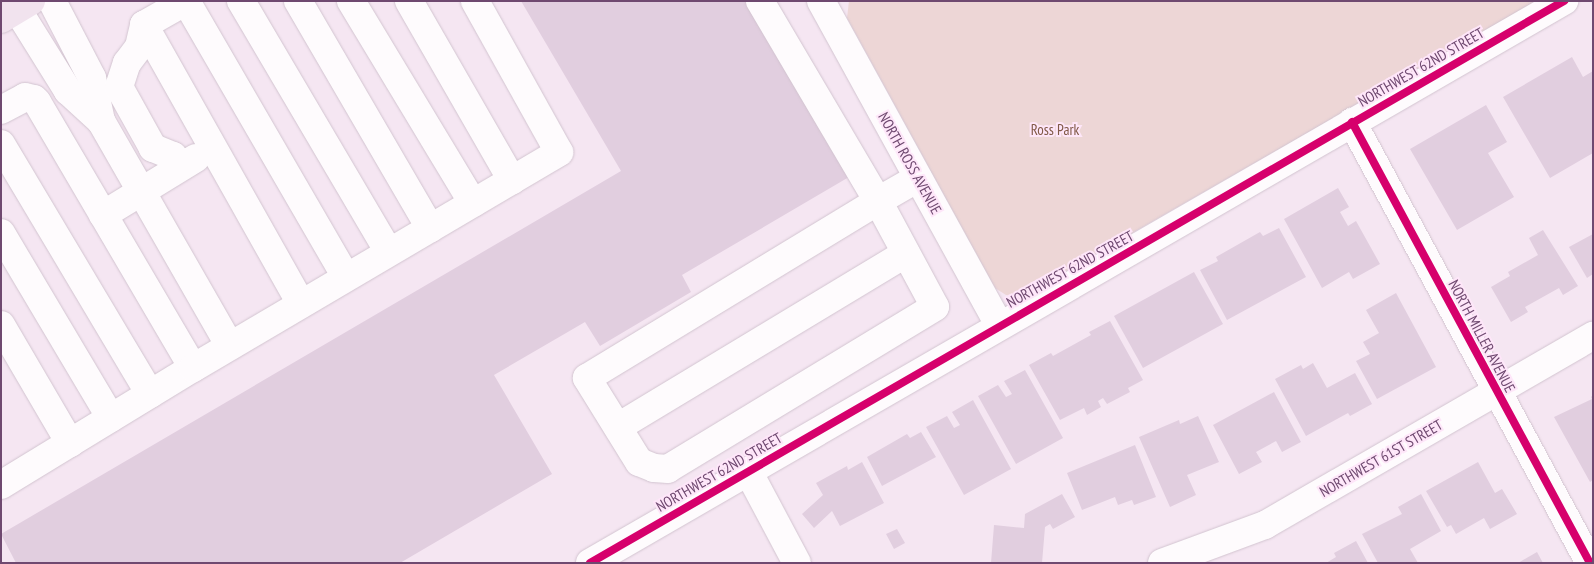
<!DOCTYPE html>
<html>
<head>
<meta charset="utf-8">
<style>
  body { margin:0 }
  #map { position:relative; width:1594px; height:564px; overflow:hidden; background:#f5e6f2; font-family:"PT Sans Narrow",sans-serif }
  div>[style] { position:absolute }
  [style*='--x'] { left:calc(var(--x)*1px); top:calc(var(--y)*1px); width:calc(var(--w)*1px); rotate:calc(var(--a)*1deg) }
  .green>* { inset:0; background:#edd6d6 }
  .building>* { inset:0; background:#e1cedf }
  .roads { filter:drop-shadow(0 0 1px #d2c4d0) drop-shadow(0 0 1px #d2c4d0) }
  .minor>* { height:28px; margin:-14px; padding:0 14px; transform-origin:14px; border-radius:14px; background:#fefbfd }
  .major>* { height:28px; margin:-14px; padding:0 14px; transform-origin:14px; border-radius:14px; background:#f1e3ee }
  .cycleway>* { height:8px; margin:-4px; padding:0 4px; transform-origin:4px; border-radius:4px; background:#d6006c }
  span { translate:-50% -50%; white-space:nowrap; text-align:center; line-height:1.15; -webkit-text-stroke:4px #fee6f9; paint-order:stroke }
  .street-label { font-size:15px; color:#6f4970 }
  .park-label { font-size:15px; color:#815947 }
  .frame { position:absolute; inset:0; border:2px solid #6f4970; pointer-events:none }
</style>
</head>
<body>
<div id="map">
  <div class="green">
    <div style="clip-path:polygon(849px 1px,1538px 1px,1022px 296px,1006px 295px,995px 288px,847px 18px)"></div>
  </div>
  <div class="building">
    <div style="clip-path:polygon(521px 1px,746px 1px,849px 177px,682px 275px,691px 292px,600px 346px,585px 322px,494px 375px,552px 474px,400px 563px,16px 563px,1px 534px,621px 171px)"></div>
    <div style="clip-path:polygon(1572px 57px,1583px 77px,1593px 71px,1593px 153px,1550px 178px,1503px 97px)"></div>
    <div style="clip-path:polygon(1486px 105px,1507px 142px,1488px 153px,1514px 197px,1457px 230px,1410px 149px)"></div>
    <div style="clip-path:polygon(1338px 188px,1349px 207px,1340px 212px,1348px 226px,1356px 221px,1380px 264px,1353px 279px,1349px 272px,1322px 288px,1284px 219px)"></div>
    <div style="clip-path:polygon(1279px 228px,1306px 277px,1227px 320px,1200px 270px,1218px 261px,1216px 257px,1260px 232px,1263px 236px)"></div>
    <div style="clip-path:polygon(1543px 230px,1578px 286px,1563px 295px,1559px 288px,1525px 307px,1528px 312px,1511px 322px,1491px 287px,1510px 276px,1508px 272px,1538px 255px,1529px 238px)"></div>
    <div style="clip-path:polygon(1593px 234px,1593px 274px,1587px 278px,1569px 247px)"></div>
    <div style="clip-path:polygon(1194px 272px,1223px 324px,1143px 368px,1114px 316px)"></div>
    <div style="clip-path:polygon(1396px 293px,1436px 367px,1377px 399px,1356px 361px,1370px 354px,1363px 342px,1379px 333px,1366px 310px)"></div>
    <div style="clip-path:polygon(1110px 321px,1143px 380px,1128px 388px,1130px 392px,1107px 404px,1103px 398px,1098px 401px,1101px 407px,1087px 415px,1084px 408px,1060px 420px,1029px 365px,1051px 353px,1053px 356px,1091px 335px,1089px 332px)"></div>
    <div style="clip-path:polygon(1313px 363px,1327px 388px,1355px 373px,1372px 404px,1350px 416px,1348px 413px,1306px 436px,1275px 379px,1301px 365px,1303px 369px)"></div>
    <div style="clip-path:polygon(1025px 370px,1063px 438px,1016px 464px,978px 396px,998px 385px,1006px 397px,1012px 394px,1004px 381px)"></div>
    <div style="clip-path:polygon(1274px 392px,1301px 442px,1282px 452px,1276px 441px,1256px 452px,1262px 462px,1239px 474px,1213px 425px)"></div>
    <div style="clip-path:polygon(1593px 395px,1593px 480px,1590px 482px,1554px 417px,1592px 399px,1591px 397px)"></div>
    <div style="clip-path:polygon(973px 400px,1011px 469px,964px 495px,926px 427px,947px 416px,954px 428px,960px 425px,952px 412px)"></div>
    <div style="clip-path:polygon(1198px 416px,1219px 462px,1187px 475px,1196px 495px,1170px 507px,1139px 437px,1179px 420px,1180px 424px)"></div>
    <div style="clip-path:polygon(921px 432px,936px 457px,882px 486px,867px 457px,907px 434px,910px 438px)"></div>
    <div style="clip-path:polygon(1135px 445px,1156px 497px,1134px 505px,1132px 500px,1118px 505px,1115px 497px,1082px 510px,1067px 473px)"></div>
    <div style="clip-path:polygon(862px 462px,884px 503px,840px 526px,832px 511px,814px 528px,802px 514px,823px 495px,816px 483px,847px 466px,848px 470px)"></div>
    <div style="clip-path:polygon(1478px 462px,1495px 493px,1502px 489px,1517px 514px,1490px 529px,1484px 518px,1456px 534px,1451px 525px,1447px 527px,1426px 491px)"></div>
    <div style="clip-path:polygon(1062px 494px,1075px 517px,1053px 529px,1050px 524px,1045px 527px,1042px 563px,991px 563px,994px 525px,1024px 528px,1025px 514px)"></div>
    <div style="clip-path:polygon(1421px 494px,1441px 531px,1410px 549px,1418px 563px,1378px 563px,1362px 534px,1402px 514px,1398px 507px)"></div>
    <div style="clip-path:polygon(897px 529px,905px 543px,894px 549px,886px 534px)"></div>
    <div style="clip-path:polygon(1356px 541px,1368px 563px,1326px 563px,1336px 557px,1334px 553px)"></div>
    <div style="clip-path:polygon(1537px 552px,1543px 563px,1518px 563px)"></div>
  </div>
  <div class="roads">
    <div class="minor">
      <div style="--x:52;--y:1;--w:87;--a:62.5"></div>
      <div style="--x:92;--y:78;--w:44;--a:78.2"></div>
      <div style="--x:186;--y:1;--w:319;--a:59.9"></div>
      <div style="--x:241;--y:1;--w:291;--a:59.5"></div>
      <div style="--x:298;--y:1;--w:263;--a:59.8"></div>
      <div style="--x:351;--y:1;--w:236;--a:58.9"></div>
      <div style="--x:409;--y:1;--w:207;--a:60.1"></div>
      <div style="--x:760;--y:1;--w:232;--a:59.5"></div>
      <div style="--x:878;--y:201;--w:46;--a:-29.9"></div>
      <div style="--x:821;--y:1;--w:370;--a:61.2"></div>
      <div style="--x:17;--y:9;--w:97;--a:58.1"></div>
      <div style="--x:68;--y:91;--w:45;--a:42.3"></div>
      <div style="--x:101;--y:121;--w:259;--a:60.2"></div>
      <div style="--x:144;--y:25;--w:320;--a:60.6"></div>
      <div style="--x:1;--y:110;--w:27;--a:-28"></div>
      <div style="--x:25;--y:97;--w:9;--a:13"></div>
      <div style="--x:34;--y:99;--w:4;--a:45"></div>
      <div style="--x:37;--y:102;--w:308;--a:59.6"></div>
      <div style="--x:1352;--y:122;--w:501;--a:61.65"></div>
      <div style="--x:1;--y:144;--w:291;--a:59.2"></div>
      <div style="--x:180;--y:167;--w:13;--a:-122"></div>
      <div style="--x:173;--y:156;--w:22;--a:-158"></div>
      <div style="--x:153;--y:148;--w:70;--a:-119.1"></div>
      <div style="--x:119;--y:87;--w:25;--a:-72"></div>
      <div style="--x:127;--y:63;--w:20;--a:-53"></div>
      <div style="--x:139;--y:47;--w:23;--a:-77"></div>
      <div style="--x:144;--y:25;--w:48;--a:-29.7"></div>
      <div style="--x:878;--y:201;--w:120;--a:61.7"></div>
      <div style="--x:935;--y:307;--w:312;--a:148.8"></div>
      <div style="--x:668;--y:469;--w:14;--a:-176"></div>
      <div style="--x:654;--y:468;--w:16;--a:-158"></div>
      <div style="--x:639;--y:462;--w:99;--a:-121.8"></div>
      <div style="--x:587;--y:378;--w:341;--a:-31.3"></div>
      <div style="--x:103;--y:215;--w:109;--a:-31.5"></div>
      <div style="--x:1;--y:233;--w:215;--a:59.3"></div>
      <div style="--x:1;--y:325;--w:137;--a:59.7"></div>
      <div style="--x:618;--y:427;--w:336;--a:-31.1"></div>
      <div style="--x:748;--y:471;--w:104;--a:62"></div>
      <div style="--x:1;--y:485;--w:225;--a:-31.4"></div>
      <div style="--x:193;--y:368;--w:425;--a:-30.5"></div>
      <div style="--x:559;--y:152;--w:173;--a:-119.1"></div>
      <div style="--x:590;--y:563;--w:1125;--a:-29.99"></div>
      <div style="--x:1162;--y:563;--w:110;--a:-20.3"></div>
      <div style="--x:1265;--y:525;--w:379;--a:-30"></div>
    </div>
    <div class="major">
      <div style="--x:1;--y:19;--w:35;--a:-31"></div>
    </div>
  </div>
  <div class="cycleway">
    <div style="--x:1352;--y:122;--w:501;--a:61.65"></div>
    <div style="--x:590;--y:563;--w:1125;--a:-29.99"></div>
  </div>
  <div class="street-label">
    <span style="left:1421px;top:67px;rotate:-30deg">NORTHWEST 62ND STREET</span>
    <span style="left:910px;top:163px;rotate:61deg">NORTH ROSS AVENUE</span>
    <span style="left:1070px;top:269px;rotate:-29deg">NORTHWEST 62ND STREET</span>
    <span style="left:1482px;top:336px;rotate:62deg">NORTH MILLER AVENUE</span>
    <span style="left:1381px;top:458px;rotate:-30deg">NORTHWEST 61ST STREET</span>
    <span style="left:719px;top:472px;rotate:-30deg">NORTHWEST 62ND STREET</span>
  </div>
  <div class="park-label">
    <span style="left:1055px;top:130px">Ross Park</span>
  </div>
  <div class="frame"></div>
</div>
</body>
</html>
